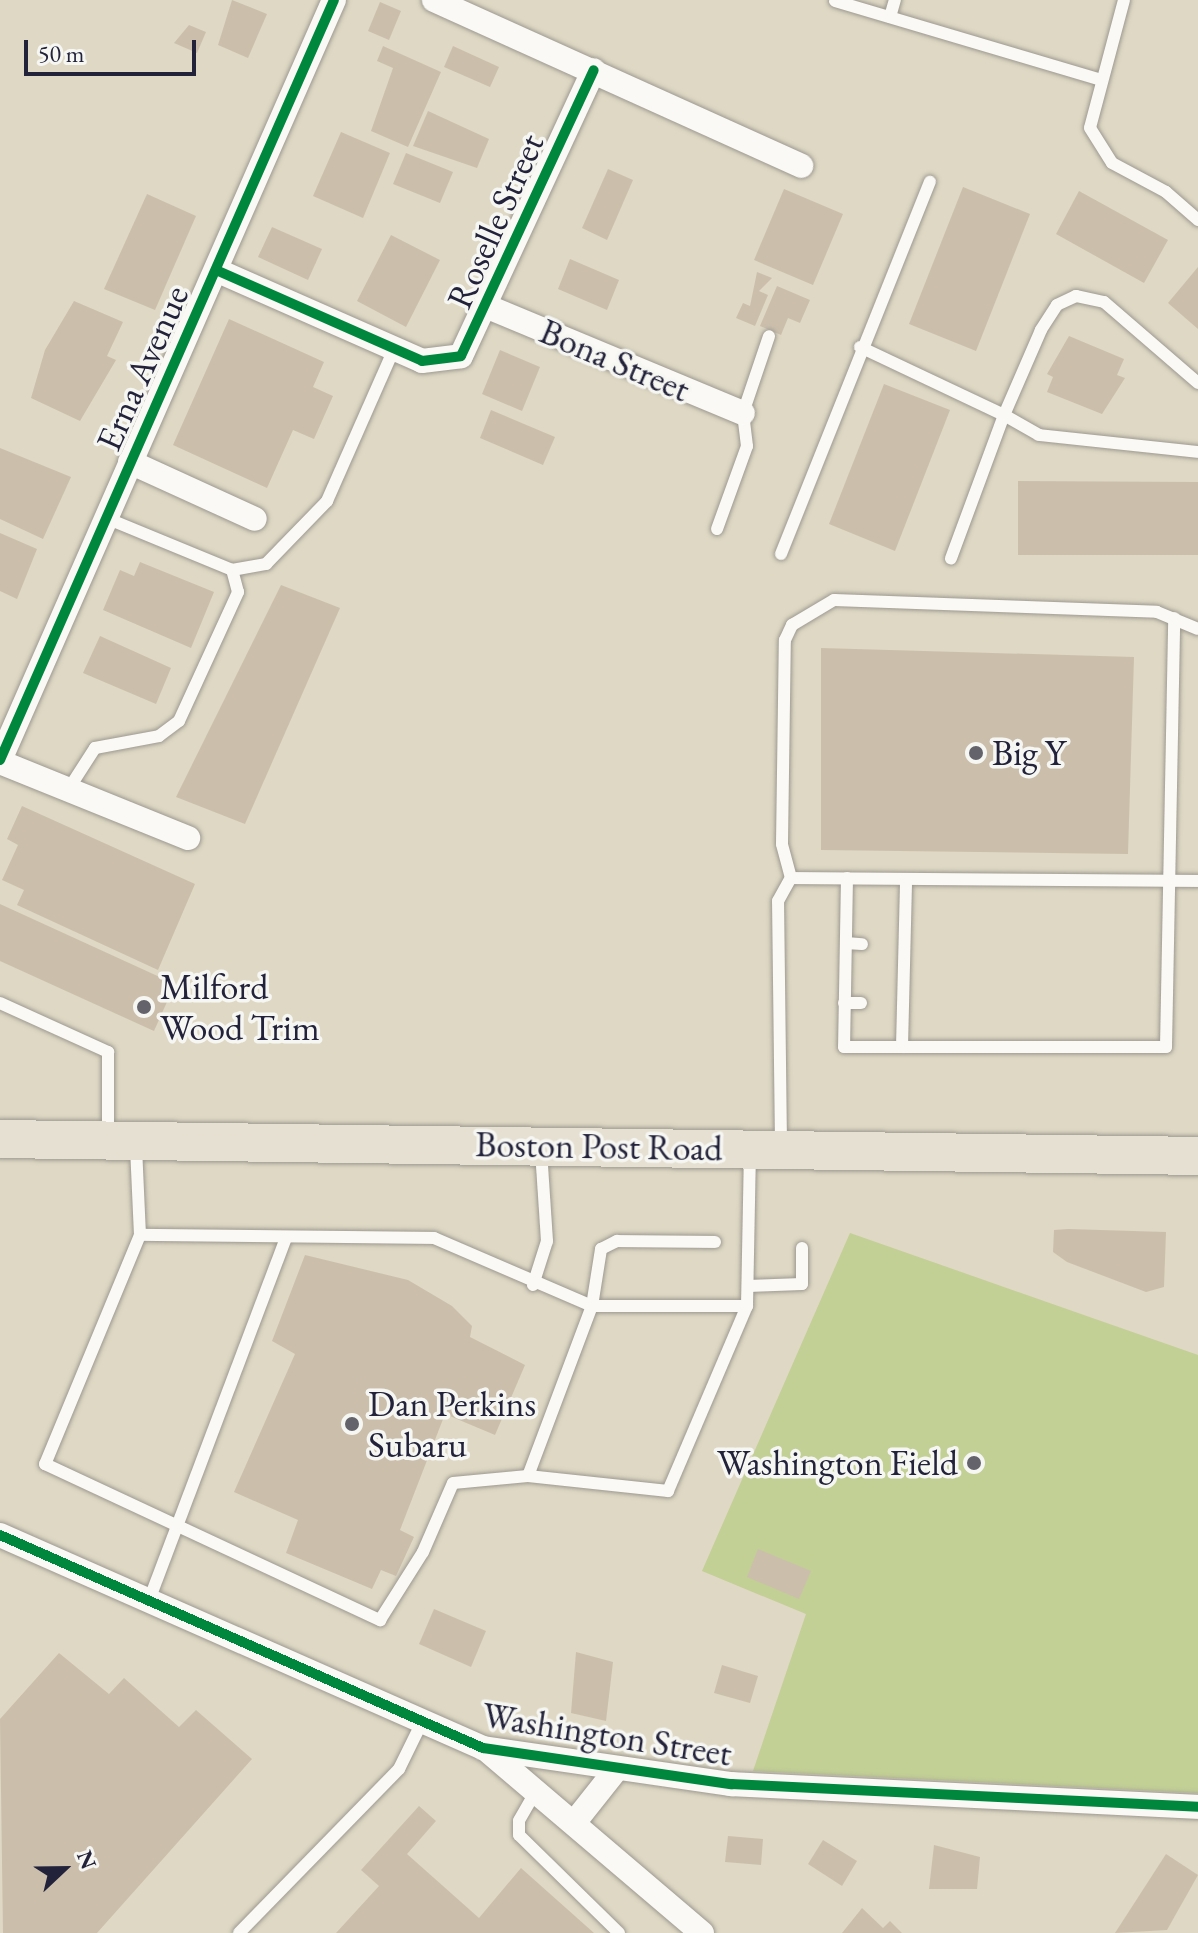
<!DOCTYPE html>
<html>
<head>
<meta charset="utf-8">
<style>
  body { margin:0 }
  #map { position:relative; width:1198px; height:1933px; overflow:hidden; background:#ded8c4; font-family:"EB Garamond",serif }
  div>[style] { position:absolute }
  [style*='--x'] { left:calc(var(--x)*1px); top:calc(var(--y)*1px); width:calc(var(--w)*1px); rotate:calc(var(--a)*1deg) }
  .green>* { inset:0; background:#c2cf95 }
  .building>* { inset:0; background:#cbbfac }
  .roads { filter:drop-shadow(0 0 2px #9d9990) drop-shadow(0 0 2px #9d9990) }
  .lane>* { height:12px; margin:-6px; padding:0 6px; transform-origin:6px; border-radius:6px; background:#faf9f6 }
  .street>* { height:24px; margin:-12px; padding:0 12px; transform-origin:12px; border-radius:12px; background:#faf9f6 }
  .primary>* { height:38px; margin:-19px; padding:0 19px; transform-origin:19px; border-radius:19px; background:#e5e0d2 }
  .cycleway>* { height:10px; margin:-5px; padding:0 5px; transform-origin:5px; border-radius:5px; background:#00873e }
  .dots>* { width:22px; height:22px; translate:-50% -50%; box-sizing:border-box; border:4px solid #f6f6f2; border-radius:50% }
  span { translate:-50% -50%; white-space:nowrap; text-align:center; line-height:1.15; -webkit-text-stroke:7px #f6f6f2; paint-order:stroke }
  .street-label { font-size:36px; color:#22223b }
  .poi-label { font-size:36px; color:#22223b }
  .left { translate:0 -50%; text-align:left }
  .right { translate:-100% -50%; text-align:right }
  .north { position:absolute; left:24px; top:1829px; width:80px; height:80px; -webkit-text-stroke:6px #f6f6f2; paint-order:stroke; rotate:68deg; font-size:22px; font-weight:700; line-height:32px; text-align:center; color:#22223b }
  .north::after { content:''; display:block; margin:auto; width:28px; height:36px; background:#22223b; clip-path:polygon(50% 0,100% 100%,50% 72%,0 100%) }
  .scale { position:absolute; left:24px; top:40px; width:172px; height:36px; box-sizing:border-box; border:4px solid #22223b; border-top:0; padding-left:10px; font-size:24px; line-height:28px; white-space:nowrap; color:#22223b; -webkit-text-stroke:6px #f6f6f2; paint-order:stroke }
</style>
</head>
<body>
<div id="map">
  <div class="green">
    <div style="clip-path:polygon(850px 1233px,1198px 1355px,1198px 1793px,753px 1771px,806px 1614px,702px 1571px)"></div>
  </div>
  <div class="building">
    <div style="clip-path:polygon(232px 0,267px 14px,248px 58px,218px 45px)"></div>
    <div style="clip-path:polygon(380px 2px,401px 11px,389px 40px,368px 31px)"></div>
    <div style="clip-path:polygon(189px 25px,206px 32px,197px 53px,174px 43px)"></div>
    <div style="clip-path:polygon(383px 46px,441px 72px,408px 147px,371px 131px,393px 68px,377px 61px)"></div>
    <div style="clip-path:polygon(453px 46px,499px 67px,490px 87px,444px 67px)"></div>
    <div style="clip-path:polygon(428px 111px,489px 139px,477px 168px,413px 146px)"></div>
    <div style="clip-path:polygon(341px 132px,390px 153px,363px 218px,313px 196px)"></div>
    <div style="clip-path:polygon(406px 153px,453px 172px,440px 203px,393px 184px)"></div>
    <div style="clip-path:polygon(608px 169px,633px 180px,607px 240px,582px 228px)"></div>
    <div style="clip-path:polygon(963px 187px,1030px 214px,976px 351px,909px 324px)"></div>
    <div style="clip-path:polygon(784px 189px,843px 214px,813px 285px,754px 260px)"></div>
    <div style="clip-path:polygon(1079px 191px,1168px 240px,1144px 283px,1056px 234px)"></div>
    <div style="clip-path:polygon(147px 194px,196px 216px,155px 310px,104px 289px)"></div>
    <div style="clip-path:polygon(272px 227px,322px 249px,308px 280px,258px 257px)"></div>
    <div style="clip-path:polygon(391px 235px,440px 260px,406px 327px,357px 301px)"></div>
    <div style="clip-path:polygon(570px 259px,619px 280px,607px 310px,558px 289px)"></div>
    <div style="clip-path:polygon(1198px 267px,1198px 329px,1168px 303px)"></div>
    <div style="clip-path:polygon(757px 272px,772px 278px,759px 291px,768px 295px,755px 326px,736px 318px,743px 303px,750px 306px)"></div>
    <div style="clip-path:polygon(777px 286px,810px 300px,800px 323px,788px 318px,781px 335px,760px 326px)"></div>
    <div style="clip-path:polygon(74px 301px,123px 322px,107px 356px,116px 360px,80px 421px,31px 398px,45px 350px)"></div>
    <div style="clip-path:polygon(229px 319px,324px 362px,313px 387px,333px 396px,314px 439px,293px 430px,267px 488px,173px 445px)"></div>
    <div style="clip-path:polygon(1069px 336px,1124px 359px,1117px 375px,1125px 378px,1102px 414px,1047px 392px,1053px 377px,1047px 374px)"></div>
    <div style="clip-path:polygon(500px 350px,540px 367px,522px 411px,482px 394px)"></div>
    <div style="clip-path:polygon(884px 384px,950px 410px,895px 551px,829px 524px)"></div>
    <div style="clip-path:polygon(491px 410px,555px 437px,543px 465px,480px 438px)"></div>
    <div style="clip-path:polygon(0 448px,71px 477px,43px 539px,0 519px)"></div>
    <div style="clip-path:polygon(1018px 481px,1198px 482px,1198px 555px,1018px 555px)"></div>
    <div style="clip-path:polygon(0 533px,37px 549px,17px 599px,0 591px)"></div>
    <div style="clip-path:polygon(140px 562px,214px 592px,191px 648px,103px 610px,120px 570px,134px 576px)"></div>
    <div style="clip-path:polygon(281px 585px,340px 608px,245px 824px,176px 797px)"></div>
    <div style="clip-path:polygon(100px 636px,171px 668px,156px 704px,83px 673px)"></div>
    <div style="clip-path:polygon(821px 648px,1134px 657px,1128px 854px,821px 850px)"></div>
    <div style="clip-path:polygon(22px 806px,195px 884px,158px 970px,17px 905px,24px 890px,2px 880px,18px 845px,7px 839px)"></div>
    <div style="clip-path:polygon(0 904px,175px 984px,154px 1031px,0 961px)"></div>
    <div style="clip-path:polygon(1068px 1229px,1166px 1232px,1164px 1287px,1146px 1292px,1067px 1262px,1053px 1252px,1054px 1230px)"></div>
    <div style="clip-path:polygon(305px 1255px,408px 1280px,452px 1306px,472px 1326px,470px 1337px,525px 1365px,495px 1435px,445px 1414px,400px 1530px,414px 1537px,396px 1576px,381px 1570px,372px 1589px,286px 1553px,298px 1520px,234px 1492px,295px 1354px,272px 1341px)"></div>
    <div style="clip-path:polygon(758px 1549px,811px 1571px,799px 1599px,747px 1577px)"></div>
    <div style="clip-path:polygon(434px 1609px,486px 1631px,471px 1667px,419px 1644px)"></div>
    <div style="clip-path:polygon(576px 1652px,613px 1662px,606px 1721px,571px 1713px)"></div>
    <div style="clip-path:polygon(59px 1653px,109px 1694px,124px 1678px,179px 1727px,196px 1710px,252px 1759px,97px 1933px,3px 1933px,0 1719px)"></div>
    <div style="clip-path:polygon(722px 1665px,758px 1676px,750px 1703px,714px 1693px)"></div>
    <div style="clip-path:polygon(419px 1806px,436px 1821px,407px 1854px,479px 1918px,521px 1868px,594px 1933px,336px 1933px,379px 1886px,361px 1870px)"></div>
    <div style="clip-path:polygon(728px 1836px,763px 1839px,761px 1865px,725px 1862px)"></div>
    <div style="clip-path:polygon(823px 1840px,857px 1861px,842px 1886px,808px 1864px)"></div>
    <div style="clip-path:polygon(934px 1845px,980px 1857px,977px 1889px,929px 1889px)"></div>
    <div style="clip-path:polygon(1166px 1854px,1198px 1875px,1167px 1930px,1115px 1933px)"></div>
    <div style="clip-path:polygon(862px 1908px,883px 1928px,890px 1921px,902px 1933px,842px 1933px)"></div>
  </div>
  <div class="roads">
    <div class="lane">
      <div style="--x:1124;--y:0;--w:132;--a:104.9"></div>
      <div style="--x:1090;--y:128;--w:41;--a:57.8"></div>
      <div style="--x:1112;--y:163;--w:61;--a:28.2"></div>
      <div style="--x:1166;--y:192;--w:43;--a:41.2"></div>
      <div style="--x:835;--y:1;--w:277;--a:16.5"></div>
      <div style="--x:890;--y:17;--w:18;--a:-74"></div>
      <div style="--x:860;--y:347;--w:159;--a:25.3"></div>
      <div style="--x:1004;--y:415;--w:153;--a:110.3"></div>
      <div style="--x:1198;--y:383;--w:124;--a:-139.2"></div>
      <div style="--x:1104;--y:302;--w:29;--a:-168"></div>
      <div style="--x:1076;--y:296;--w:21;--a:155"></div>
      <div style="--x:1057;--y:305;--w:30;--a:123"></div>
      <div style="--x:1041;--y:330;--w:93;--a:113.5"></div>
      <div style="--x:1004;--y:415;--w:40;--a:29.7"></div>
      <div style="--x:1039;--y:435;--w:160;--a:6.1"></div>
      <div style="--x:106;--y:518;--w:136;--a:22.4"></div>
      <div style="--x:232;--y:570;--w:35;--a:-10"></div>
      <div style="--x:266;--y:564;--w:88;--a:-45.9"></div>
      <div style="--x:327;--y:501;--w:166;--a:-66.2"></div>
      <div style="--x:717;--y:529;--w:88;--a:-70.1"></div>
      <div style="--x:747;--y:446;--w:33;--a:-97"></div>
      <div style="--x:743;--y:413;--w:81;--a:-71.3"></div>
      <div style="--x:781;--y:554;--w:401;--a:-68.2"></div>
      <div style="--x:68;--y:790;--w:50;--a:-57.3"></div>
      <div style="--x:95;--y:748;--w:65;--a:-10.6"></div>
      <div style="--x:159;--y:736;--w:25;--a:-37"></div>
      <div style="--x:179;--y:721;--w:142;--a:-65.4"></div>
      <div style="--x:238;--y:592;--w:23;--a:-105"></div>
      <div style="--x:791;--y:878;--w:407;--a:0.4"></div>
      <div style="--x:847;--y:878;--w:169;--a:91"></div>
      <div style="--x:844;--y:1047;--w:322;--a:0"></div>
      <div style="--x:1166;--y:1047;--w:429;--a:-88.9"></div>
      <div style="--x:846;--y:943;--w:16;--a:4"></div>
      <div style="--x:0;--y:1003;--w:119;--a:24.4"></div>
      <div style="--x:108;--y:1052;--w:83;--a:90"></div>
      <div style="--x:844;--y:1003;--w:17;--a:0"></div>
      <div style="--x:902;--y:1047;--w:168;--a:-88.6"></div>
      <div style="--x:781;--y:1144;--w:243;--a:-90.7"></div>
      <div style="--x:778;--y:901;--w:26;--a:-61"></div>
      <div style="--x:791;--y:878;--w:35;--a:-105"></div>
      <div style="--x:782;--y:844;--w:204;--a:-89.2"></div>
      <div style="--x:785;--y:640;--w:17;--a:-65"></div>
      <div style="--x:792;--y:625;--w:49;--a:-30.8"></div>
      <div style="--x:834;--y:600;--w:323;--a:2.1"></div>
      <div style="--x:1157;--y:612;--w:44;--a:22.5"></div>
      <div style="--x:136;--y:1147;--w:88;--a:87.4"></div>
      <div style="--x:140;--y:1235;--w:248;--a:112.5"></div>
      <div style="--x:45;--y:1464;--w:370;--a:25"></div>
      <div style="--x:380;--y:1620;--w:80;--a:-57.7"></div>
      <div style="--x:423;--y:1552;--w:75;--a:-66.5"></div>
      <div style="--x:453;--y:1483;--w:75;--a:-5.3"></div>
      <div style="--x:528;--y:1476;--w:141;--a:6.1"></div>
      <div style="--x:668;--y:1491;--w:201;--a:-66.9"></div>
      <div style="--x:747;--y:1306;--w:155;--a:180"></div>
      <div style="--x:592;--y:1306;--w:172;--a:-156.7"></div>
      <div style="--x:434;--y:1238;--w:294;--a:-179.4"></div>
      <div style="--x:533;--y:1285;--w:46;--a:-72.3"></div>
      <div style="--x:547;--y:1241;--w:90;--a:-93.8"></div>
      <div style="--x:748;--y:1286;--w:54;--a:-2.1"></div>
      <div style="--x:802;--y:1284;--w:36;--a:-90"></div>
      <div style="--x:747;--y:1306;--w:153;--a:-88.9"></div>
      <div style="--x:528;--y:1476;--w:182;--a:-69.4"></div>
      <div style="--x:592;--y:1306;--w:58;--a:-81"></div>
      <div style="--x:601;--y:1249;--w:18;--a:-27"></div>
      <div style="--x:617;--y:1241;--w:98;--a:0.6"></div>
      <div style="--x:148;--y:1603;--w:390;--a:-69.3"></div>
      <div style="--x:536;--y:1791;--w:34;--a:120"></div>
      <div style="--x:519;--y:1821;--w:14;--a:90"></div>
      <div style="--x:519;--y:1835;--w:140;--a:44.4"></div>
      <div style="--x:239;--y:1933;--w:229;--a:-45.7"></div>
      <div style="--x:399;--y:1769;--w:52;--a:-63.9"></div>
    </div>
    <div class="street">
      <div style="--x:434;--y:0;--w:403;--a:24.3"></div>
      <div style="--x:216;--y:270;--w:225;--a:23.8"></div>
      <div style="--x:422;--y:361;--w:39;--a:-7"></div>
      <div style="--x:461;--y:356;--w:315;--a:-65.1"></div>
      <div style="--x:488;--y:307;--w:276;--a:22.6"></div>
      <div style="--x:130;--y:462;--w:137;--a:24.5"></div>
      <div style="--x:0;--y:760;--w:830;--a:-66.28"></div>
      <div style="--x:0;--y:762;--w:203;--a:22"></div>
      <div style="--x:0;--y:1535;--w:528;--a:23.8"></div>
      <div style="--x:483;--y:1748;--w:251;--a:8.3"></div>
      <div style="--x:731;--y:1784;--w:468;--a:2.8"></div>
      <div style="--x:488;--y:1751;--w:281;--a:40.4"></div>
      <div style="--x:577;--y:1819;--w:61;--a:-51.6"></div>
    </div>
    <div class="primary">
      <div style="--x:0;--y:1139;--w:1198;--a:0.81"></div>
    </div>
  </div>
  <div class="cycleway">
    <div style="--x:216;--y:270;--w:225;--a:23.8"></div>
    <div style="--x:422;--y:361;--w:39;--a:-7"></div>
    <div style="--x:461;--y:356;--w:315;--a:-65.1"></div>
    <div style="--x:0;--y:760;--w:830;--a:-66.28"></div>
    <div style="--x:0;--y:1535;--w:528;--a:23.8"></div>
    <div style="--x:483;--y:1748;--w:251;--a:8.3"></div>
    <div style="--x:731;--y:1784;--w:468;--a:2.8"></div>
  </div>
  <div class="dots">
    <div style="left:976px;top:753px;background:#64626b"></div>
    <div style="left:144px;top:1007px;background:#64626b"></div>
    <div style="left:352px;top:1424px;background:#64626b"></div>
    <div style="left:974px;top:1463px;background:#64626b"></div>
  </div>
  <div class="street-label">
    <span style="left:495px;top:221px;rotate:-66deg">Roselle Street</span>
    <span style="left:615px;top:360px;rotate:23deg">Bona Street</span>
    <span style="left:142px;top:368px;rotate:-66deg">Erna Avenue</span>
    <span style="left:599px;top:1146px;rotate:1deg">Boston Post Road</span>
    <span style="left:607px;top:1734px;rotate:9deg">Washington Street</span>
  </div>
  <div class="poi-label">
    <span class="left" style="left:992px;top:753px">Big Y</span>
    <span class="left" style="left:160px;top:1007px">Milford<br>Wood Trim</span>
    <span class="left" style="left:368px;top:1424px">Dan Perkins<br>Subaru</span>
    <span class="right" style="left:958px;top:1463px">Washington Field</span>
  </div>
  <div class="north">N</div>
  <div class="scale">50 m</div>
</div>
</body>
</html>
